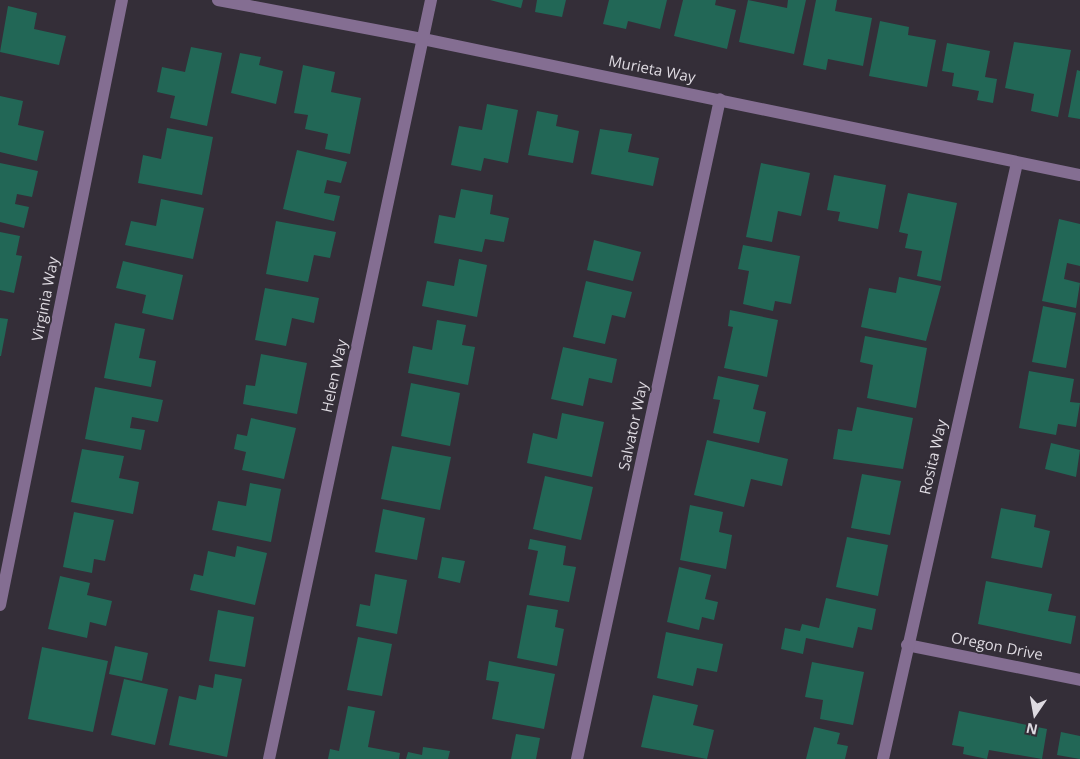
<!DOCTYPE html>
<html>
<head>
<meta charset="utf-8">
<style>
  body { margin:0 }
  #map { position:relative; width:1080px; height:759px; overflow:hidden; background:#342e38; font-family:"Open Sans",sans-serif }
  div>[style] { position:absolute }
  [style*='--x'] { left:calc(var(--x)*1px); top:calc(var(--y)*1px); width:calc(var(--w)*1px); rotate:calc(var(--a)*1deg) }
  .building>* { inset:0; background:#226756 }
  .minor>* { height:12px; margin:-6px; padding:0 6px; transform-origin:6px; border-radius:6px; background:#846e92 }
  span { translate:-50% -50%; white-space:nowrap; text-align:center; line-height:1.15; -webkit-text-stroke:4px #342e38; paint-order:stroke }
  .street-label { font-size:15px; color:#dedae1 }
  .north { position:absolute; left:1010px; top:689px; width:50px; height:50px; -webkit-text-stroke:4px #342e38; paint-order:stroke; rotate:192deg; font-size:14px; font-weight:700; line-height:20px; text-align:center; color:#dedae1 }
  .north::after { content:''; display:block; margin:auto; width:18px; height:22px; background:#dedae1; clip-path:polygon(50% 0,100% 100%,50% 72%,0 100%) }
</style>
</head>
<body>
<div id="map">
  <div class="building">
    <div style="clip-path:polygon(490px 0,523px 0,521px 8px)"></div>
    <div style="clip-path:polygon(537px 0,566px 0,562px 17px,535px 12px)"></div>
    <div style="clip-path:polygon(609px 0,667px 0,660px 29px,628px 21px,626px 29px,603px 24px)"></div>
    <div style="clip-path:polygon(683px 0,716px 0,715px 5px,736px 10px,727px 49px,674px 36px)"></div>
    <div style="clip-path:polygon(748px 0,787px 8px,788px 0,806px 0,794px 54px,739px 42px)"></div>
    <div style="clip-path:polygon(816px 0,837px 0,835px 11px,872px 18px,863px 66px,828px 59px,826px 70px,803px 65px)"></div>
    <div style="clip-path:polygon(8px 6px,37px 13px,34px 29px,66px 36px,59px 65px,0 52px)"></div>
    <div style="clip-path:polygon(880px 21px,909px 27px,908px 35px,936px 40px,927px 87px,869px 76px)"></div>
    <div style="clip-path:polygon(1014px 42px,1071px 50px,1058px 117px,1031px 111px,1034px 94px,1005px 88px)"></div>
    <div style="clip-path:polygon(947px 43px,990px 51px,985px 77px,997px 79px,993px 103px,977px 100px,979px 91px,952px 86px,954px 73px,942px 71px)"></div>
    <div style="clip-path:polygon(191px 47px,222px 53px,207px 126px,170px 118px,175px 96px,157px 92px,162px 67px,185px 72px)"></div>
    <div style="clip-path:polygon(240px 53px,261px 57px,259px 65px,283px 71px,276px 104px,231px 93px)"></div>
    <div style="clip-path:polygon(303px 65px,335px 72px,331px 92px,361px 98px,350px 154px,325px 149px,328px 134px,305px 129px,308px 115px,294px 113px)"></div>
    <div style="clip-path:polygon(1077px 70px,1080px 71px,1080px 119px,1068px 117px)"></div>
    <div style="clip-path:polygon(0 96px,23px 101px,18px 125px,44px 131px,37px 161px,0 152px)"></div>
    <div style="clip-path:polygon(487px 104px,518px 110px,508px 163px,484px 158px,481px 171px,451px 165px,459px 126px,482px 130px)"></div>
    <div style="clip-path:polygon(537px 111px,558px 115px,556px 126px,579px 131px,573px 163px,528px 155px)"></div>
    <div style="clip-path:polygon(167px 128px,213px 137px,202px 195px,138px 183px,143px 155px,161px 159px)"></div>
    <div style="clip-path:polygon(600px 129px,632px 134px,628px 152px,659px 158px,653px 186px,591px 174px)"></div>
    <div style="clip-path:polygon(297px 150px,347px 162px,341px 183px,327px 180px,324px 193px,340px 196px,334px 221px,283px 209px)"></div>
    <div style="clip-path:polygon(0 163px,38px 171px,32px 197px,17px 194px,15px 204px,29px 207px,24px 228px,0 222px)"></div>
    <div style="clip-path:polygon(761px 163px,810px 173px,801px 216px,778px 211px,772px 242px,746px 237px)"></div>
    <div style="clip-path:polygon(834px 175px,886px 185px,878px 229px,838px 221px,840px 212px,827px 210px)"></div>
    <div style="clip-path:polygon(461px 189px,493px 195px,490px 214px,509px 218px,504px 242px,485px 239px,482px 252px,434px 243px,439px 215px,455px 218px)"></div>
    <div style="clip-path:polygon(908px 193px,957px 203px,941px 281px,917px 276px,922px 251px,905px 248px,908px 234px,899px 232px)"></div>
    <div style="clip-path:polygon(161px 199px,204px 208px,193px 259px,125px 245px,131px 221px,156px 226px)"></div>
    <div style="clip-path:polygon(1059px 219px,1080px 224px,1080px 266px,1067px 263px,1064px 279px,1080px 283px,1076px 308px,1042px 301px)"></div>
    <div style="clip-path:polygon(276px 221px,336px 232px,330px 258px,314px 255px,308px 282px,266px 274px)"></div>
    <div style="clip-path:polygon(0 232px,20px 236px,16px 255px,22px 256px,14px 293px,0 290px)"></div>
    <div style="clip-path:polygon(594px 240px,641px 252px,633px 281px,587px 270px)"></div>
    <div style="clip-path:polygon(743px 245px,800px 256px,791px 304px,775px 301px,773px 311px,743px 304px,749px 271px,738px 269px)"></div>
    <div style="clip-path:polygon(459px 259px,487px 265px,477px 317px,422px 306px,427px 281px,454px 286px)"></div>
    <div style="clip-path:polygon(123px 261px,183px 275px,173px 320px,142px 313px,146px 295px,116px 288px)"></div>
    <div style="clip-path:polygon(899px 277px,941px 286px,926px 341px,861px 327px,869px 288px,896px 293px)"></div>
    <div style="clip-path:polygon(586px 281px,632px 292px,625px 318px,612px 315px,605px 344px,573px 337px)"></div>
    <div style="clip-path:polygon(265px 288px,319px 298px,314px 323px,292px 318px,286px 346px,255px 340px)"></div>
    <div style="clip-path:polygon(1043px 306px,1076px 313px,1066px 368px,1032px 362px)"></div>
    <div style="clip-path:polygon(730px 310px,778px 320px,767px 377px,724px 368px,733px 327px,728px 326px)"></div>
    <div style="clip-path:polygon(0 318px,8px 319px,1px 356px,0 356px)"></div>
    <div style="clip-path:polygon(437px 320px,466px 325px,462px 345px,475px 347px,468px 385px,408px 373px,413px 346px,432px 350px)"></div>
    <div style="clip-path:polygon(115px 323px,145px 329px,139px 358px,156px 361px,151px 387px,104px 378px)"></div>
    <div style="clip-path:polygon(865px 336px,927px 348px,916px 408px,867px 398px,873px 365px,860px 362px)"></div>
    <div style="clip-path:polygon(563px 347px,617px 359px,612px 383px,589px 378px,583px 406px,551px 399px)"></div>
    <div style="clip-path:polygon(261px 354px,307px 363px,297px 414px,243px 404px,246px 385px,255px 386px)"></div>
    <div style="clip-path:polygon(1029px 371px,1074px 379px,1070px 402px,1080px 403px,1076px 427px,1058px 424px,1056px 435px,1019px 428px)"></div>
    <div style="clip-path:polygon(718px 376px,759px 385px,753px 409px,766px 412px,759px 443px,713px 433px,720px 400px,713px 399px)"></div>
    <div style="clip-path:polygon(411px 383px,460px 393px,450px 446px,401px 436px)"></div>
    <div style="clip-path:polygon(95px 387px,163px 400px,158px 422px,132px 417px,130px 428px,145px 430px,141px 450px,85px 439px)"></div>
    <div style="clip-path:polygon(857px 407px,913px 418px,903px 469px,833px 459px,838px 429px,852px 431px)"></div>
    <div style="clip-path:polygon(562px 413px,604px 422px,592px 477px,527px 463px,533px 433px,557px 439px)"></div>
    <div style="clip-path:polygon(251px 418px,296px 428px,284px 479px,242px 470px,246px 452px,234px 449px,237px 434px,247px 436px)"></div>
    <div style="clip-path:polygon(707px 440px,788px 459px,782px 486px,751px 479px,744px 507px,694px 495px)"></div>
    <div style="clip-path:polygon(1051px 443px,1080px 450px,1076px 477px,1045px 469px)"></div>
    <div style="clip-path:polygon(392px 446px,451px 457px,440px 510px,381px 499px)"></div>
    <div style="clip-path:polygon(82px 449px,124px 456px,119px 478px,139px 482px,133px 514px,71px 502px)"></div>
    <div style="clip-path:polygon(862px 474px,901px 481px,890px 535px,851px 528px)"></div>
    <div style="clip-path:polygon(545px 476px,593px 487px,581px 540px,533px 529px)"></div>
    <div style="clip-path:polygon(250px 483px,281px 489px,271px 542px,212px 530px,218px 501px,246px 506px)"></div>
    <div style="clip-path:polygon(690px 505px,723px 512px,719px 532px,732px 535px,726px 569px,680px 560px)"></div>
    <div style="clip-path:polygon(1001px 508px,1036px 515px,1034px 527px,1050px 531px,1042px 568px,991px 558px)"></div>
    <div style="clip-path:polygon(383px 509px,425px 518px,417px 560px,375px 552px)"></div>
    <div style="clip-path:polygon(74px 512px,114px 520px,105px 561px,94px 559px,92px 573px,63px 567px)"></div>
    <div style="clip-path:polygon(847px 537px,888px 545px,878px 596px,836px 587px)"></div>
    <div style="clip-path:polygon(530px 539px,566px 546px,563px 565px,576px 567px,569px 602px,529px 595px,538px 551px,528px 549px)"></div>
    <div style="clip-path:polygon(237px 546px,267px 553px,255px 605px,190px 590px,194px 574px,203px 576px,208px 551px,235px 557px)"></div>
    <div style="clip-path:polygon(442px 557px,465px 561px,460px 583px,438px 578px)"></div>
    <div style="clip-path:polygon(679px 567px,711px 575px,705px 599px,718px 602px,714px 620px,702px 617px,699px 630px,667px 622px)"></div>
    <div style="clip-path:polygon(375px 574px,407px 580px,397px 634px,356px 626px,360px 604px,370px 606px)"></div>
    <div style="clip-path:polygon(60px 576px,90px 583px,87px 595px,112px 601px,106px 626px,90px 622px,87px 638px,48px 629px)"></div>
    <div style="clip-path:polygon(986px 581px,1052px 594px,1048px 611px,1076px 616px,1071px 644px,978px 624px)"></div>
    <div style="clip-path:polygon(826px 598px,876px 609px,872px 630px,858px 627px,853px 648px,806px 638px,803px 654px,781px 649px,785px 628px,800px 631px,802px 624px,819px 628px)"></div>
    <div style="clip-path:polygon(527px 605px,558px 610px,555px 627px,564px 629px,557px 666px,517px 658px)"></div>
    <div style="clip-path:polygon(218px 610px,254px 617px,245px 667px,209px 661px)"></div>
    <div style="clip-path:polygon(666px 632px,723px 644px,717px 672px,697px 668px,693px 686px,657px 678px)"></div>
    <div style="clip-path:polygon(358px 637px,392px 644px,382px 696px,347px 690px)"></div>
    <div style="clip-path:polygon(115px 646px,148px 653px,142px 681px,109px 674px)"></div>
    <div style="clip-path:polygon(42px 647px,108px 661px,93px 732px,28px 719px)"></div>
    <div style="clip-path:polygon(489px 661px,555px 674px,544px 729px,492px 719px,499px 682px,486px 680px)"></div>
    <div style="clip-path:polygon(812px 662px,864px 672px,853px 725px,820px 719px,823px 700px,805px 697px)"></div>
    <div style="clip-path:polygon(215px 674px,242px 679px,227px 757px,169px 745px,179px 696px,196px 700px,199px 685px,213px 688px)"></div>
    <div style="clip-path:polygon(124px 679px,168px 689px,155px 745px,111px 735px)"></div>
    <div style="clip-path:polygon(653px 695px,698px 705px,693px 725px,714px 730px,707px 759px,641px 747px)"></div>
    <div style="clip-path:polygon(348px 706px,375px 711px,368px 747px,400px 753px,399px 759px,328px 759px,330px 749px,339px 751px)"></div>
    <div style="clip-path:polygon(959px 711px,1047px 729px,1042px 759px,989px 750px,987px 759px,963px 754px,964px 747px,952px 745px)"></div>
    <div style="clip-path:polygon(814px 727px,840px 733px,837px 744px,848px 746px,845px 759px,806px 759px)"></div>
    <div style="clip-path:polygon(1061px 732px,1080px 736px,1080px 759px,1057px 755px)"></div>
    <div style="clip-path:polygon(516px 734px,540px 738px,536px 759px,511px 759px)"></div>
    <div style="clip-path:polygon(423px 747px,450px 751px,448px 759px,406px 759px,408px 752px,422px 755px)"></div>
  </div>
  <div class="minor">
    <div style="--x:218;--y:0;--w:209;--a:10.8"></div>
    <div style="--x:423;--y:39;--w:671;--a:11.7"></div>
    <div style="--x:0;--y:605;--w:617;--a:-78.6"></div>
    <div style="--x:907;--y:645;--w:177;--a:11.4"></div>
    <div style="--x:269;--y:759;--w:776;--a:-77.95"></div>
    <div style="--x:577;--y:759;--w:675;--a:-77.77"></div>
    <div style="--x:883;--y:759;--w:611;--a:-77.33"></div>
  </div>
  <div class="street-label">
    <span style="left:652px;top:69px;rotate:11deg">Murieta Way</span>
    <span style="left:45px;top:299px;rotate:-79deg">Virginia Way</span>
    <span style="left:334px;top:376px;rotate:-78deg">Helen Way</span>
    <span style="left:633px;top:426px;rotate:-78deg">Salvator Way</span>
    <span style="left:933px;top:457px;rotate:-77deg">Rosita Way</span>
    <span style="left:997px;top:646px;rotate:11deg">Oregon Drive</span>
  </div>
  <div class="north">N</div>
</div>
</body>
</html>
